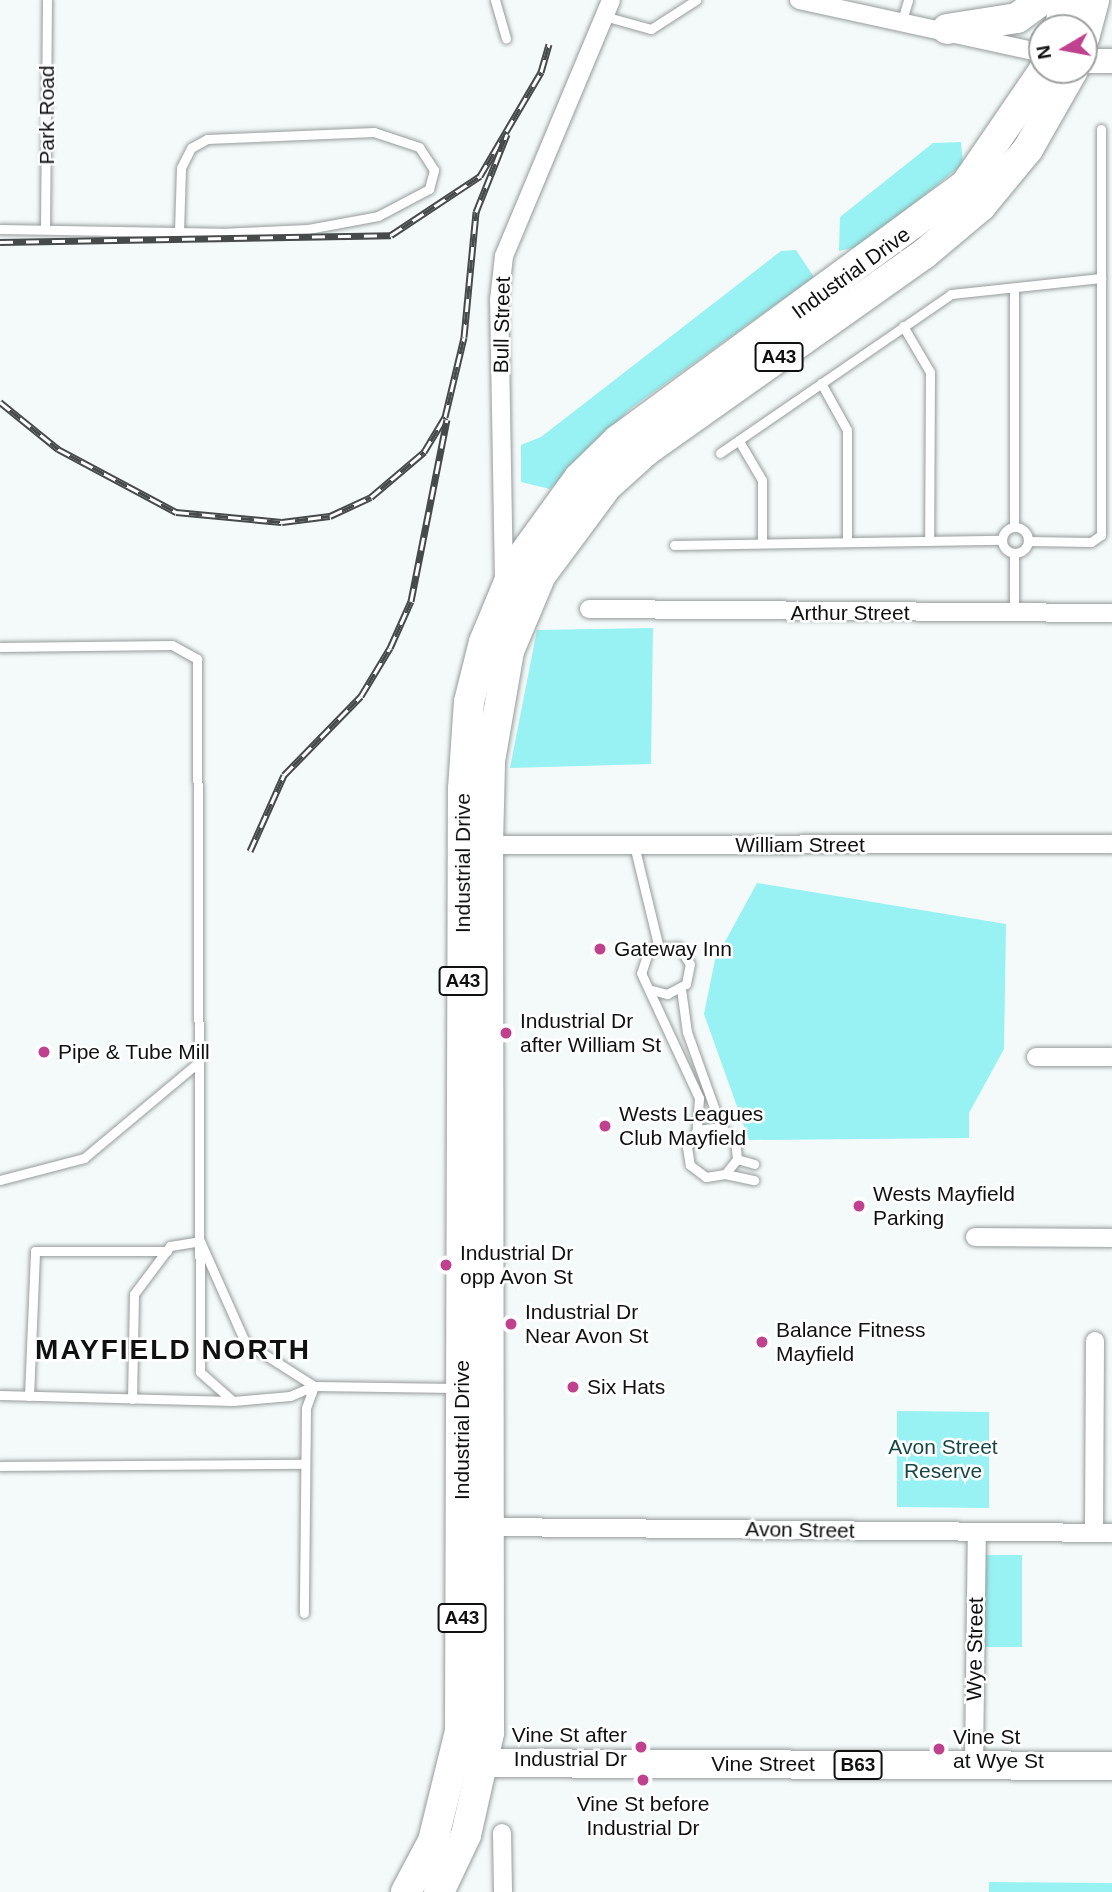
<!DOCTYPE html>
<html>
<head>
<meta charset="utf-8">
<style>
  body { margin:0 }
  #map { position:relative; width:1112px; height:1892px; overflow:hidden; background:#f4fafa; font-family:Arial,sans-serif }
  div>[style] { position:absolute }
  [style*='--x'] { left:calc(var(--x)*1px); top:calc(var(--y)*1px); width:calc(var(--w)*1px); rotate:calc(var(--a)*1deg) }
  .green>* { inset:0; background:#98f1f2 }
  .roads { filter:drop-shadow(0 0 2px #969b9b) drop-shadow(0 0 2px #969b9b) }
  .service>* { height:9px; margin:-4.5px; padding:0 4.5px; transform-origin:4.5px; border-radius:4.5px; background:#fff }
  .service>.ring { margin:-4.5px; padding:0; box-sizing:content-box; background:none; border:9px solid #fff; border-radius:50% }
  .minor>* { height:18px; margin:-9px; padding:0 9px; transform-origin:9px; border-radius:9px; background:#fff }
  .secondary>* { height:24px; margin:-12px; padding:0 12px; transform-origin:12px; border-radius:12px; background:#fff }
  .primary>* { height:28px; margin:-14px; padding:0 14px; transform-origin:14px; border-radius:14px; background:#fff }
  .trunk>* { height:30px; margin:-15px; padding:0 15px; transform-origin:15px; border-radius:15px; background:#fff }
  .rail>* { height:7px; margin-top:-3.5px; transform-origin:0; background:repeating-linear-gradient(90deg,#fff 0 13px,#474a4a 0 26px); box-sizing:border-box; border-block:2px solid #474a4a }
  .dots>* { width:19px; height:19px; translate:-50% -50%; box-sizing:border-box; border:4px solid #fff; border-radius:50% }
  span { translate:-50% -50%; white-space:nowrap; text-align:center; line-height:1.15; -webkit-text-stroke:5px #fff; paint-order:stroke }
  .shield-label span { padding:2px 5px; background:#fff; border:2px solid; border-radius:5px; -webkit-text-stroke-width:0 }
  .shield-label { font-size:19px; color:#0f1111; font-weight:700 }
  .street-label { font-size:21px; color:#0f1111 }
  .poi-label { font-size:21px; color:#0f1111 }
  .left { translate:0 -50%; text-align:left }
  .right { translate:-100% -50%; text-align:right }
  .park-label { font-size:21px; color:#164748 }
  .district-label { font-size:28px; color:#0f1111; font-weight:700; letter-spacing:2px }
  .north { position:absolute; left:1028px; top:14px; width:70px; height:70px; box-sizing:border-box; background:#fff; border:2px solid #9fa0a0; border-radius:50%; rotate:260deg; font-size:19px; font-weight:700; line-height:28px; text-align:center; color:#0f1111 }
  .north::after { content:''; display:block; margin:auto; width:24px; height:32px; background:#c0428f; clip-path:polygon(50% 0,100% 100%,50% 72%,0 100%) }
</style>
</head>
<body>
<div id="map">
  <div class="green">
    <div style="clip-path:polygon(961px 142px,963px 164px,861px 246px,839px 251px,840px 217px,933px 143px)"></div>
    <div style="clip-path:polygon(796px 250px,814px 277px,630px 409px,550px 489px,521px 482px,521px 445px,541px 437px,781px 251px)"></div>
    <div style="clip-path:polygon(653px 628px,651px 764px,510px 768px,537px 630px)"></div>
    <div style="clip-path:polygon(757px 883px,1006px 924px,1004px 1049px,969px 1113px,969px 1138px,749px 1140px,704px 1014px,715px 960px)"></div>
    <div style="clip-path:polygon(897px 1411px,989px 1412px,989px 1508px,897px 1507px)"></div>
    <div style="clip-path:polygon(983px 1555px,1022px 1555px,1022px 1647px,983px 1647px)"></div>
    <div style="clip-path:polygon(989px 1882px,1112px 1883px,1112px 1892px,989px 1892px)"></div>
  </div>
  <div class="roads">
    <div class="service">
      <div style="--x:495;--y:0;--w:40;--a:74"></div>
      <div style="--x:604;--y:16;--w:49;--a:15.5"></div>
      <div style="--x:651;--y:29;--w:54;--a:-32.8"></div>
      <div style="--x:902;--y:20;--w:21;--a:-73"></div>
      <div style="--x:0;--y:229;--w:220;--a:1"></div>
      <div style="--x:220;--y:233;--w:88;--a:-2.6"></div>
      <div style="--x:308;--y:229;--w:71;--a:-10.5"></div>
      <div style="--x:378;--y:216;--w:58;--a:-27.9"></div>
      <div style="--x:429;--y:189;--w:20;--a:-75"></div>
      <div style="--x:434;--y:170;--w:27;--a:-123"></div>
      <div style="--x:419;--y:147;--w:47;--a:-161.6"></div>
      <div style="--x:374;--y:132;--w:167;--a:177.6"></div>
      <div style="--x:207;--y:139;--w:18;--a:151"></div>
      <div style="--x:191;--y:148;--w:22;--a:117"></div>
      <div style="--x:181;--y:168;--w:64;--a:91.8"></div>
      <div style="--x:45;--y:229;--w:229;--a:-89.5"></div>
      <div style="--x:1014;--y:288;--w:239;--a:90"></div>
      <div style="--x:903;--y:326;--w:53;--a:59.6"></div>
      <div style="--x:930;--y:372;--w:169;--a:90.3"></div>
      <div style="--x:821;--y:383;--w:54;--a:61"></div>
      <div style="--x:847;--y:430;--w:112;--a:90"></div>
      <div style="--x:739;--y:441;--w:45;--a:59.5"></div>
      <div style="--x:762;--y:480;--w:62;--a:90"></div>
      <div style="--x:720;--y:453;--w:280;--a:-34.5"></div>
      <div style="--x:951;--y:294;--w:151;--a:-6.1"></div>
      <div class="ring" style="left:1002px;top:527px;width:17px;height:17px"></div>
      <div style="--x:1028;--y:541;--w:63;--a:0.9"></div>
      <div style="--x:1091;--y:542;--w:12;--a:-35"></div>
      <div style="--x:1101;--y:535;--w:406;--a:-90"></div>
      <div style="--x:674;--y:545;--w:328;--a:-0.9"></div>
      <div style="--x:1014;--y:613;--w:60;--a:-90"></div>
      <div style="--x:0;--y:647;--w:172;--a:-0.7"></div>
      <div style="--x:172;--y:645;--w:29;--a:29"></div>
      <div style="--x:197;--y:659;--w:713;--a:89.76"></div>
      <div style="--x:200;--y:1372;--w:44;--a:41.3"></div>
      <div style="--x:233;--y:1401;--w:57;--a:-5"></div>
      <div style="--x:290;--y:1396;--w:26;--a:-23"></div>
      <div style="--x:314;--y:1386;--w:142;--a:0.8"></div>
      <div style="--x:634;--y:845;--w:102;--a:76.4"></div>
      <div style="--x:681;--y:989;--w:43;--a:82.1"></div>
      <div style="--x:687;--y:1032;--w:101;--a:70.3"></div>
      <div style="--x:652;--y:990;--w:16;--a:15"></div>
      <div style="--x:667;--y:994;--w:21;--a:-28"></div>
      <div style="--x:686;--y:984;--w:20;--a:-79"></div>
      <div style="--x:690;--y:964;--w:20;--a:-123"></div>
      <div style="--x:679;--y:947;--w:30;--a:176"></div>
      <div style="--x:649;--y:949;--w:25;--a:108"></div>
      <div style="--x:641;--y:973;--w:138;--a:65.1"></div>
      <div style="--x:699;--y:1098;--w:32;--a:94"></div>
      <div style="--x:697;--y:1130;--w:20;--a:120"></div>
      <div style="--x:687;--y:1147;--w:18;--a:81"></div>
      <div style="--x:690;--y:1165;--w:20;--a:37"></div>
      <div style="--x:706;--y:1177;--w:19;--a:-9"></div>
      <div style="--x:725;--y:1174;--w:19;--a:-51"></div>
      <div style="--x:737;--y:1159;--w:19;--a:-96"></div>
      <div style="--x:735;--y:1140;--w:19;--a:-137"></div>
      <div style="--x:721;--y:1127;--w:24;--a:173"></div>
      <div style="--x:737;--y:1159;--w:18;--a:16"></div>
      <div style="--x:725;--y:1174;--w:30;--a:12"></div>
      <div style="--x:0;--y:1180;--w:87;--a:-14.7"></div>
      <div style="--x:84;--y:1158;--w:150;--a:-39.9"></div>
      <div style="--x:0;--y:1395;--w:233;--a:1.5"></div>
      <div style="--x:29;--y:1396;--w:145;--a:-87.6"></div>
      <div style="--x:35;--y:1251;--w:132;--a:0"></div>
      <div style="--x:132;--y:1399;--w:105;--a:-88.9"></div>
      <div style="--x:134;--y:1294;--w:60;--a:-53.1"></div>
      <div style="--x:170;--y:1246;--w:30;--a:-9"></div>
      <div style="--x:200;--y:1241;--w:111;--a:66"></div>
      <div style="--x:245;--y:1342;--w:82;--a:32.5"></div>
      <div style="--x:314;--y:1386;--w:23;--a:110"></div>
      <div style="--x:306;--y:1408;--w:205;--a:90.6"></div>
      <div style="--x:0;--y:1466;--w:305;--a:-0.4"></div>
    </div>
    <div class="minor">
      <div style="--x:799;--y:0;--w:249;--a:12.3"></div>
      <div style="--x:504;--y:582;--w:282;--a:-91"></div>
      <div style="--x:499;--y:300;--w:44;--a:-83.5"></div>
      <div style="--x:504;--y:256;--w:277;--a:-67.3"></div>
      <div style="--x:589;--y:609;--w:523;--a:0.44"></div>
      <div style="--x:488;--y:845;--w:624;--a:-0.09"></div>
      <div style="--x:1036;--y:1057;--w:76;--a:0"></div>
      <div style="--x:975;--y:1237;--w:137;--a:0.4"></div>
      <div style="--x:489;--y:1527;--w:623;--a:0.55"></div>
      <div style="--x:1094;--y:1533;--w:192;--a:-89.7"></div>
      <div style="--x:974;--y:1765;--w:233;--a:-89.3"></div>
      <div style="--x:502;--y:1833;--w:59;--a:89"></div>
    </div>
    <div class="secondary">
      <div style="--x:1084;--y:61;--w:28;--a:0"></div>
    </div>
    <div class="primary">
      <div style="--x:459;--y:1763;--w:653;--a:0.26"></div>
    </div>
    <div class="trunk">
      <div style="--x:1059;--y:28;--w:29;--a:-74"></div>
      <div style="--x:947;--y:29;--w:71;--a:-8.9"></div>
      <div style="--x:1017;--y:18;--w:31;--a:-36"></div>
      <div style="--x:1084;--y:38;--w:39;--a:-75"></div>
      <div style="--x:406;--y:1892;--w:58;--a:-62.1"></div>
      <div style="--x:433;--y:1841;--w:113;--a:-76.2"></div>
      <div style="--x:460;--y:1731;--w:942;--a:-89.82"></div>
      <div style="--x:463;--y:789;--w:87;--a:-86.1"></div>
      <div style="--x:469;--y:702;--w:62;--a:-76"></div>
      <div style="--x:484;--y:642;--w:83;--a:-67.4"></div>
      <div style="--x:516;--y:565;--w:107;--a:-54.1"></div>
      <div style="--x:579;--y:478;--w:54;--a:-44.3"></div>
      <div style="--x:618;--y:440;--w:432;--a:-36.3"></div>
      <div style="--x:966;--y:184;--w:138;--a:-55.6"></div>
      <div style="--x:439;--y:1892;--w:63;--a:-64.7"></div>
      <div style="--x:466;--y:1835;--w:105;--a:-77.3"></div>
      <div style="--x:489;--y:1733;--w:888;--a:-90.06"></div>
      <div style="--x:488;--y:845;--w:84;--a:-88.6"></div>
      <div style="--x:490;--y:761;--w:112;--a:-80.2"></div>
      <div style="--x:509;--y:651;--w:82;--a:-67.2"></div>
      <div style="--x:541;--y:575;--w:111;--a:-53.4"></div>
      <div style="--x:607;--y:486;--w:54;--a:-42"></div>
      <div style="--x:647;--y:450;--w:339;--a:-35.3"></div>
      <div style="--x:924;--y:254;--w:75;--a:-40.1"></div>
      <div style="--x:981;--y:206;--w:74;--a:-50.5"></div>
      <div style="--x:1028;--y:149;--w:91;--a:-60.3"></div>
    </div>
  </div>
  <div class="rail">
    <div style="--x:0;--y:242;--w:391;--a:-1"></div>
    <div style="--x:391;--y:235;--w:107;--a:-33.5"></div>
    <div style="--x:480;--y:176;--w:121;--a:-59.6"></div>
    <div style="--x:541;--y:72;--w:29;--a:-74"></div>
    <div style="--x:0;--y:402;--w:75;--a:39"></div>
    <div style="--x:58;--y:449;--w:134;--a:28.1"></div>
    <div style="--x:176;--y:512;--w:106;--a:5.4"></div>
    <div style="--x:282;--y:522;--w:48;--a:-7.1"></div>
    <div style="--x:330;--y:516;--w:45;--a:-24.9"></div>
    <div style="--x:371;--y:497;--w:70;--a:-40.3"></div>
    <div style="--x:424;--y:452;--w:41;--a:-59"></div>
    <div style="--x:445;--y:417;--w:82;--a:-76.6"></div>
    <div style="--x:464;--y:337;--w:126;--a:-84.5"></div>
    <div style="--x:476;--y:212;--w:84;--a:-68.3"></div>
    <div style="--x:250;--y:851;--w:83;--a:-65.9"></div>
    <div style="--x:284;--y:775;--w:110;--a:-45.7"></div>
    <div style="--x:361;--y:696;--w:56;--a:-58.9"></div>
    <div style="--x:390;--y:648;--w:51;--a:-65.9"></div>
    <div style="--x:411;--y:601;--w:185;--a:-78.8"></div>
  </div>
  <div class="dots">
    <div style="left:600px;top:949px;background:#c0428f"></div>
    <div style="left:506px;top:1033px;background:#c0428f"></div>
    <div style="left:44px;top:1052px;background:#c0428f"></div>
    <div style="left:605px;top:1126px;background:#c0428f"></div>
    <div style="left:859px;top:1206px;background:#c0428f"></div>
    <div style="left:446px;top:1265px;background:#c0428f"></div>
    <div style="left:511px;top:1324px;background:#c0428f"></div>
    <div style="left:762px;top:1342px;background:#c0428f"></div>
    <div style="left:573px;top:1387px;background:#c0428f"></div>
    <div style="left:641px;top:1747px;background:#c0428f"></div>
    <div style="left:939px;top:1749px;background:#c0428f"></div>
    <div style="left:643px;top:1780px;background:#c0428f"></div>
  </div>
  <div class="shield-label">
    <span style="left:779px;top:357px">A43</span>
    <span style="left:463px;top:981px">A43</span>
    <span style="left:462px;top:1618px">A43</span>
    <span style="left:858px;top:1765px">B63</span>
  </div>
  <div class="street-label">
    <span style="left:47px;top:115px;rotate:-90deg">Park Road</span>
    <span style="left:851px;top:273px;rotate:-36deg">Industrial Drive</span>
    <span style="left:502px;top:325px;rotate:-89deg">Bull Street</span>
    <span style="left:850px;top:613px">Arthur Street</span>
    <span style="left:800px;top:845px">William Street</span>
    <span style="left:463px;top:863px;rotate:-90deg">Industrial Drive</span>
    <span style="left:462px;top:1430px;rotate:-90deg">Industrial Drive</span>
    <span style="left:800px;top:1530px;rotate:1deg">Avon Street</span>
    <span style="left:975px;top:1649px;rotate:-89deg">Wye Street</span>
    <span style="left:763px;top:1764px">Vine Street</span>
  </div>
  <div class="poi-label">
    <span class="left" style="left:614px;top:949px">Gateway Inn</span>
    <span class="left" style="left:520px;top:1033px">Industrial Dr<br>after William St</span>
    <span class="left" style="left:58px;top:1052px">Pipe &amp; Tube Mill</span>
    <span class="left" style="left:619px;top:1126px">Wests Leagues<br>Club Mayfield</span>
    <span class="left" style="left:873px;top:1206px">Wests Mayfield<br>Parking</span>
    <span class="left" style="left:460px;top:1265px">Industrial Dr<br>opp Avon St</span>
    <span class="left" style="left:525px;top:1324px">Industrial Dr<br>Near Avon St</span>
    <span class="left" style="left:776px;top:1342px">Balance Fitness<br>Mayfield</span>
    <span class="left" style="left:587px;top:1387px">Six Hats</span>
    <span class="right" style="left:627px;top:1747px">Vine St after<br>Industrial Dr</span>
    <span class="left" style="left:953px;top:1749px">Vine St<br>at Wye St</span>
    <span style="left:643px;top:1816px">Vine St before<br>Industrial Dr</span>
  </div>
  <div class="park-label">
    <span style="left:943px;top:1459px">Avon Street<br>Reserve</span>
  </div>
  <div class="district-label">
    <span style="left:173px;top:1350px">MAYFIELD NORTH</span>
  </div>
  <div class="north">N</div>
</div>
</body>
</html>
